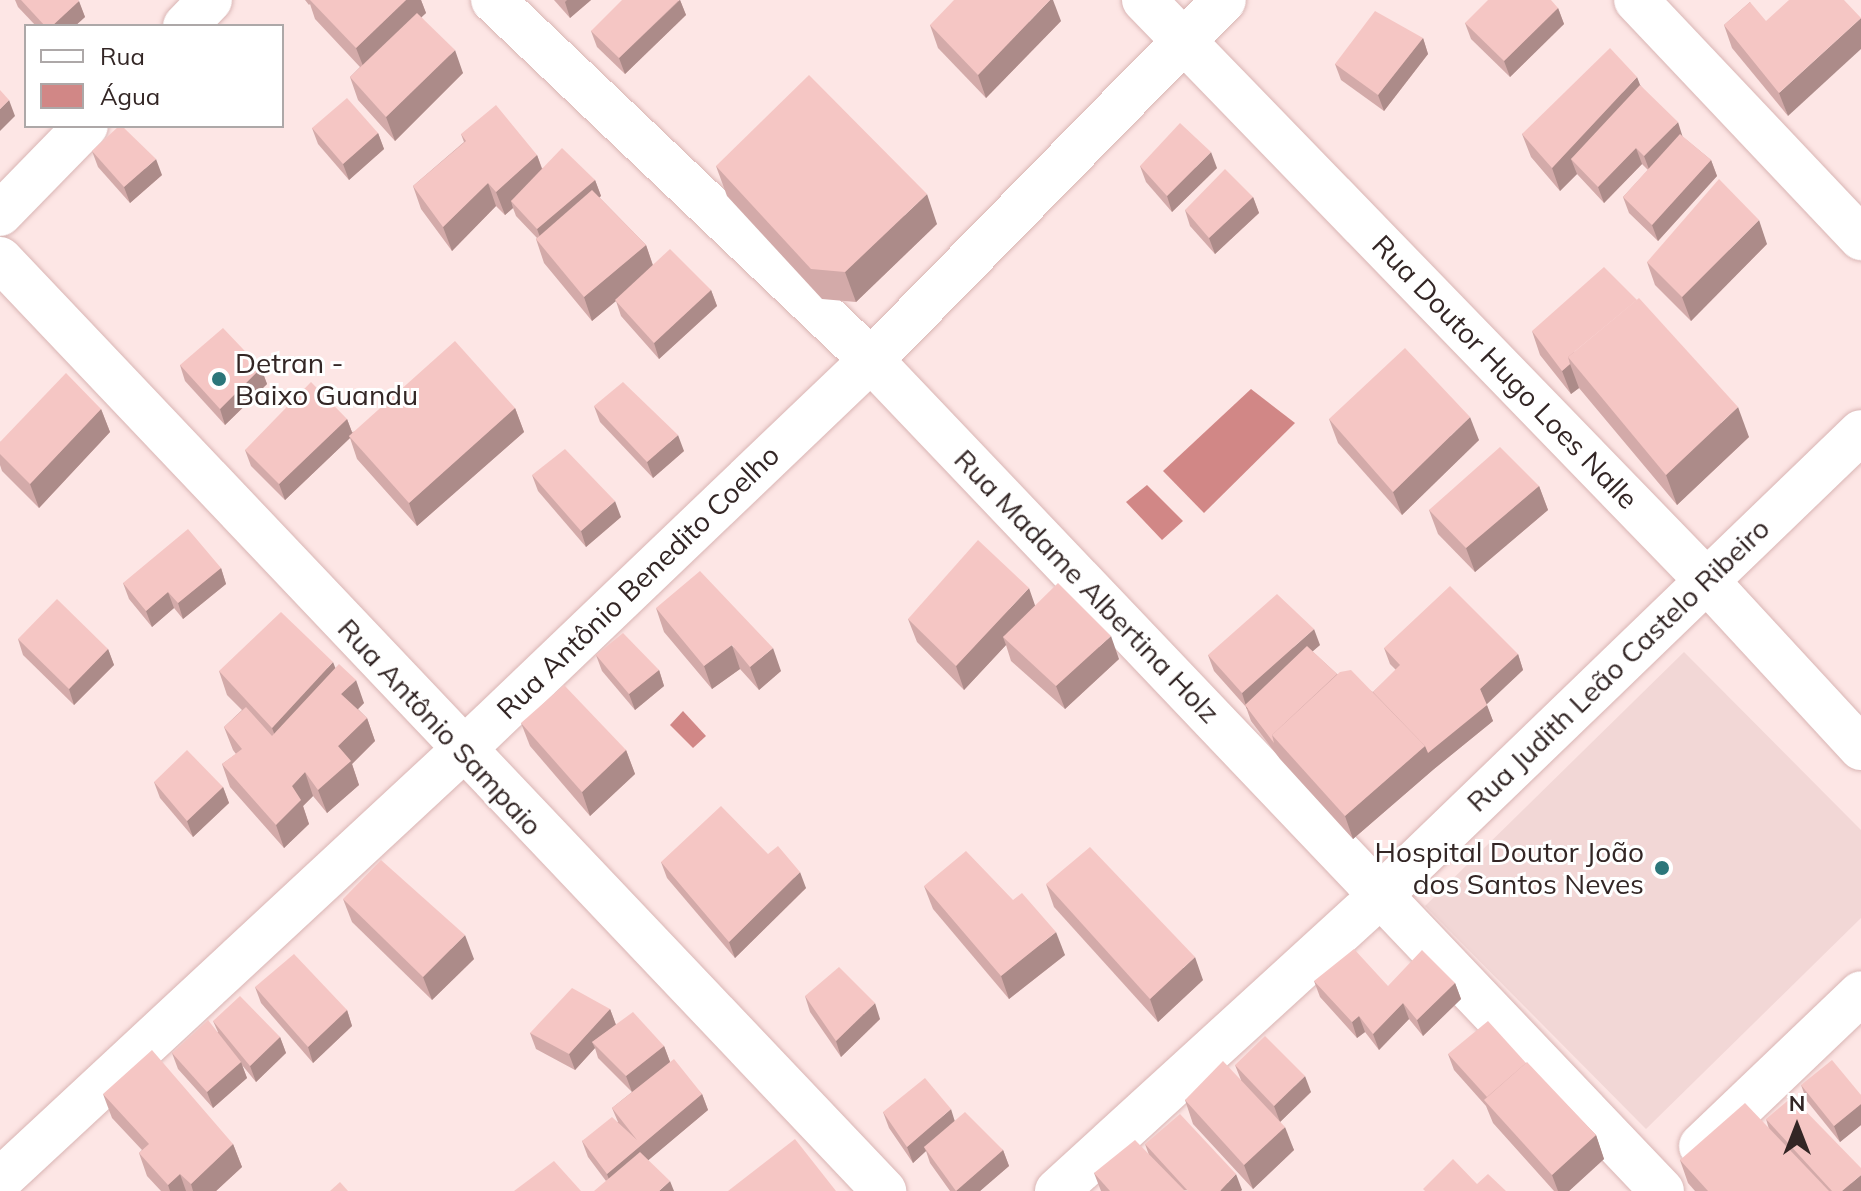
<!DOCTYPE html>
<html>
<head>
<meta charset="utf-8">
<style>
  body { margin:0 }
  #map { position:relative; width:1861px; height:1191px; overflow:hidden; background:#fde6e5; font-family:Mulish,sans-serif }
  div>[style] { position:absolute }
  [style*='--x'] { left:calc(var(--x)*1px); top:calc(var(--y)*1px); width:calc(var(--w)*1px); rotate:calc(var(--a)*1deg) }
  .built>* { inset:0; background:#f2d7d6 }
  .water>* { inset:0; background:#d18786 }
  .roads { filter:drop-shadow(0 0 2px #d9b5b4) drop-shadow(0 0 2px #d9b5b4) }
  .minor>* { height:44px; margin:-22px; padding:0 22px; transform-origin:22px; border-radius:22px; background:#fff }
  .wall>* { inset:0; background:#d3aaa9 }
  .shaded-wall>* { inset:0; background:#ac8b89 }
  .building>* { inset:0; background:#f5c6c4 }
  .dots>* { width:22px; height:22px; translate:-50% -50%; box-sizing:border-box; border:4px solid #fff; border-radius:50% }
  span { translate:-50% -50%; white-space:nowrap; text-align:center; line-height:1.15; -webkit-text-stroke:6px #fff; paint-order:stroke }
  .poi-label { font-size:28px; color:#332625 }
  .left { translate:0 -50%; text-align:left }
  .right { translate:-100% -50%; text-align:right }
  .street-label { font-size:28px; color:#332625 }
  .legend { position:absolute; left:24px; top:24px; width:260px; height:104px; box-sizing:border-box; background:#fff; border:2px solid #ada8a8; margin:0; padding:10px 14px; list-style:none; font-size:24px; color:#332625 }
  .legend li { display:flex; align-items:center; gap:16px; height:40px }
  .legend b { width:40px; border:2px solid #ada8a8 }
  .north { position:absolute; left:1757px; top:1087px; width:80px; height:80px; -webkit-text-stroke:6px #fff; paint-order:stroke; rotate:0deg; font-size:22px; font-weight:700; line-height:32px; text-align:center; color:#332625 }
  .north::after { content:''; display:block; margin:auto; width:28px; height:36px; background:#332625; clip-path:polygon(50% 0,100% 100%,50% 72%,0 100%) }
</style>
</head>
<body>
<div id="map">
  <div class="built">
    <div style="clip-path:polygon(1684px 652px,1861px 830px,1861px 918px,1646px 1129px,1425px 906px)"></div>
  </div>
  <div class="water">
    <div style="clip-path:polygon(1251px 389px,1295px 423px,1204px 513px,1163px 471px)"></div>
    <div style="clip-path:polygon(1147px 485px,1183px 521px,1162px 540px,1126px 502px)"></div>
    <div style="clip-path:polygon(683px 711px,706px 736px,693px 748px,670px 725px)"></div>
  </div>
  <div class="roads">
    <div class="minor">
      <div style="--x:493;--y:0;--w:522;--a:43.6"></div>
      <div style="--x:871;--y:360;--w:1147;--a:46.41"></div>
      <div style="--x:1144;--y:0;--w:806;--a:45.9"></div>
      <div style="--x:1705;--y:579;--w:230;--a:47.3"></div>
      <div style="--x:1636;--y:0;--w:328;--a:46.6"></div>
      <div style="--x:185;--y:26;--w:36;--a:-46"></div>
      <div style="--x:0;--y:214;--w:123;--a:-45.7"></div>
      <div style="--x:0;--y:259;--w:1285;--a:46.51"></div>
      <div style="--x:1701;--y:1146;--w:221;--a:-43.7"></div>
      <div style="--x:0;--y:1180;--w:630;--a:-42.88"></div>
      <div style="--x:462;--y:751;--w:566;--a:-43.71"></div>
      <div style="--x:871;--y:360;--w:504;--a:-45.56"></div>
      <div style="--x:1057;--y:1191;--w:440;--a:-42.4"></div>
      <div style="--x:1382;--y:894;--w:665;--a:-43.97"></div>
    </div>
  </div>
  <div class="wall">
    <div style="clip-path:polygon(15px 0,78px 0,85px 17px,75px 26px,36px 26px,18px 7px)"></div>
    <div style="clip-path:polygon(305px 0,421px 0,426px 13px,421px 17px,463px 73px,395px 141px,358px 100px,350px 77px,360px 67px,315px 19px,310px 4px,309px 5px)"></div>
    <div style="clip-path:polygon(554px 0,591px 0,570px 18px)"></div>
    <div style="clip-path:polygon(680px 0,686px 15px,625px 74px,597px 47px,591px 31px)"></div>
    <div style="clip-path:polygon(1750px 2px,1788px 116px,1732px 48px,1724px 25px)"></div>
    <div style="clip-path:polygon(1558px 8px,1564px 24px,1510px 77px,1471px 39px,1465px 23px)"></div>
    <div style="clip-path:polygon(1061px 21px,986px 98px,938px 48px,930px 25px)"></div>
    <div style="clip-path:polygon(1423px 38px,1428px 54px,1384px 111px,1341px 80px,1335px 64px)"></div>
    <div style="clip-path:polygon(1640px 85px,1683px 137px,1711px 160px,1717px 176px,1658px 241px,1629px 213px,1623px 197px,1648px 170px,1642px 164px,1604px 203px,1577px 174px,1560px 191px,1531px 157px,1522px 134px)"></div>
    <div style="clip-path:polygon(312px 128px,378px 133px,384px 149px,349px 180px,318px 144px)"></div>
    <div style="clip-path:polygon(461px 134px,537px 155px,542px 168px,595px 180px,601px 196px,599px 197px,646px 245px,653px 265px,711px 290px,717px 306px,659px 359px,621px 316px,616px 301px,592px 321px,544px 263px,536px 239px,537px 238px,516px 216px,513px 208px,505px 215px,496px 206px,452px 251px,421px 209px,413px 186px,464px 142px)"></div>
    <div style="clip-path:polygon(92px 151px,162px 175px,130px 203px,98px 167px)"></div>
    <div style="clip-path:polygon(716px 166px,937px 224px,856px 302px,822px 299px,727px 196px)"></div>
    <div style="clip-path:polygon(1140px 166px,1217px 168px,1172px 212px,1146px 182px)"></div>
    <div style="clip-path:polygon(1253px 197px,1259px 213px,1215px 254px,1190px 226px,1185px 210px)"></div>
    <div style="clip-path:polygon(1767px 244px,1691px 321px,1655px 285px,1647px 262px)"></div>
    <div style="clip-path:polygon(1532px 331px,1749px 437px,1677px 505px,1579px 388px,1571px 394px,1540px 355px)"></div>
    <div style="clip-path:polygon(180px 365px,261px 368px,267px 384px,225px 425px,185px 381px)"></div>
    <div style="clip-path:polygon(594px 406px,684px 451px,653px 478px,600px 422px)"></div>
    <div style="clip-path:polygon(515px 408px,524px 432px,417px 526px,357px 459px,350px 438px,285px 500px,251px 466px,245px 450px,347px 419px,352px 432px)"></div>
    <div style="clip-path:polygon(101px 409px,110px 432px,39px 508px,2px 471px,0 465px,0 442px)"></div>
    <div style="clip-path:polygon(1329px 419px,1479px 440px,1402px 515px,1338px 443px)"></div>
    <div style="clip-path:polygon(532px 475px,621px 517px,586px 547px,538px 491px)"></div>
    <div style="clip-path:polygon(1539px 486px,1548px 510px,1475px 572px,1438px 534px,1429px 510px)"></div>
    <div style="clip-path:polygon(221px 568px,226px 584px,183px 619px,174px 608px,152px 627px,129px 599px,123px 583px)"></div>
    <div style="clip-path:polygon(1035px 606px,1119px 659px,1065px 709px,1011px 661px,1006px 645px,964px 690px,917px 642px,908px 619px)"></div>
    <div style="clip-path:polygon(656px 608px,781px 671px,759px 690px,740px 669px,712px 689px,664px 632px)"></div>
    <div style="clip-path:polygon(18px 639px,108px 649px,114px 665px,74px 705px,23px 655px)"></div>
    <div style="clip-path:polygon(1320px 645px,1312px 651px,1337px 674px,1373px 692px,1396px 670px,1390px 664px,1384px 648px,1518px 654px,1523px 670px,1486px 704px,1493px 721px,1434px 769px,1353px 839px,1280px 759px,1251px 721px,1246px 707px,1214px 671px,1208px 655px)"></div>
    <div style="clip-path:polygon(596px 655px,659px 670px,664px 686px,635px 710px,602px 671px)"></div>
    <div style="clip-path:polygon(335px 668px,364px 703px,358px 709px,367px 718px,375px 741px,352px 764px,359px 785px,327px 813px,313px 796px,303px 806px,309px 824px,284px 848px,230px 787px,222px 764px,236px 754px,233px 750px,224px 727px,242px 710px,227px 695px,219px 671px)"></div>
    <div style="clip-path:polygon(521px 723px,626px 750px,635px 774px,590px 816px,530px 746px)"></div>
    <div style="clip-path:polygon(154px 782px,223px 787px,229px 803px,193px 837px,160px 798px)"></div>
    <div style="clip-path:polygon(768px 854px,806px 888px,735px 958px,667px 878px,661px 862px)"></div>
    <div style="clip-path:polygon(1046px 884px,1203px 980px,1158px 1022px,1054px 907px)"></div>
    <div style="clip-path:polygon(924px 886px,1065px 955px,1009px 999px,933px 909px)"></div>
    <div style="clip-path:polygon(343px 899px,474px 959px,432px 1000px,352px 922px)"></div>
    <div style="clip-path:polygon(1314px 981px,1388px 986px,1455px 983px,1461px 999px,1423px 1036px,1409px 1019px,1379px 1050px,1365px 1032px,1357px 1038px,1320px 997px)"></div>
    <div style="clip-path:polygon(255px 987px,347px 1010px,352px 1026px,313px 1063px,261px 1003px)"></div>
    <div style="clip-path:polygon(805px 996px,880px 1019px,841px 1057px,810px 1012px)"></div>
    <div style="clip-path:polygon(610px 1009px,616px 1025px,664px 1046px,670px 1062px,702px 1094px,708px 1110px,648px 1160px,606px 1181px,588px 1157px,582px 1141px,618px 1122px,612px 1108px,632px 1092px,598px 1058px,595px 1048px,575px 1070px,536px 1049px,530px 1033px)"></div>
    <div style="clip-path:polygon(213px 1021px,280px 1037px,286px 1053px,256px 1082px,242px 1065px,247px 1078px,213px 1108px,178px 1069px,172px 1053px,218px 1032px)"></div>
    <div style="clip-path:polygon(1448px 1054px,1526px 1063px,1596px 1135px,1604px 1159px,1569px 1191px,1554px 1191px,1493px 1123px,1486px 1106px,1454px 1070px)"></div>
    <div style="clip-path:polygon(1235px 1065px,1311px 1092px,1280px 1122px,1294px 1150px,1253px 1189px,1193px 1124px,1185px 1100px,1241px 1080px)"></div>
    <div style="clip-path:polygon(1801px 1085px,1861px 1095px,1861px 1125px,1840px 1142px,1807px 1101px)"></div>
    <div style="clip-path:polygon(103px 1094px,233px 1144px,242px 1167px,216px 1191px,161px 1191px,147px 1176px,139px 1153px,142px 1150px,112px 1118px)"></div>
    <div style="clip-path:polygon(883px 1112px,955px 1121px,1003px 1150px,1009px 1166px,980px 1191px,950px 1191px,930px 1163px,926px 1151px,913px 1163px,889px 1128px)"></div>
    <div style="clip-path:polygon(1766px 1119px,1861px 1191px,1695px 1191px,1688px 1183px,1680px 1160px,1769px 1129px)"></div>
    <div style="clip-path:polygon(1145px 1144px,1242px 1190px,1101px 1191px,1094px 1173px,1149px 1155px)"></div>
  </div>
  <div class="shaded-wall">
    <div style="clip-path:polygon(406px 0,421px 0,426px 13px,365px 71px,356px 48px)"></div>
    <div style="clip-path:polygon(567px 0,591px 0,570px 18px,565px 2px)"></div>
    <div style="clip-path:polygon(680px 0,686px 15px,625px 74px,619px 58px)"></div>
    <div style="clip-path:polygon(1050px 0,1053px 0,1061px 21px,986px 98px,978px 75px)"></div>
    <div style="clip-path:polygon(79px 1px,85px 17px,75px 26px,52px 26px)"></div>
    <div style="clip-path:polygon(1558px 8px,1564px 24px,1510px 77px,1504px 61px)"></div>
    <div style="clip-path:polygon(1861px 18px,1861px 49px,1788px 116px,1779px 93px)"></div>
    <div style="clip-path:polygon(1423px 38px,1428px 54px,1384px 111px,1378px 95px)"></div>
    <div style="clip-path:polygon(455px 50px,463px 73px,395px 141px,386px 117px)"></div>
    <div style="clip-path:polygon(1637px 77px,1646px 100px,1571px 159px,1577px 174px,1560px 191px,1552px 168px)"></div>
    <div style="clip-path:polygon(9px 100px,15px 116px,0 131px,0 109px)"></div>
    <div style="clip-path:polygon(1678px 122px,1683px 138px,1650px 172px,1644px 156px)"></div>
    <div style="clip-path:polygon(378px 133px,384px 149px,349px 180px,343px 164px)"></div>
    <div style="clip-path:polygon(1636px 148px,1642px 164px,1604px 203px,1598px 187px)"></div>
    <div style="clip-path:polygon(1211px 152px,1217px 168px,1172px 212px,1167px 196px)"></div>
    <div style="clip-path:polygon(537px 155px,545px 178px,511px 201px,513px 208px,505px 215px,496px 192px)"></div>
    <div style="clip-path:polygon(156px 159px,162px 175px,130px 203px,124px 187px)"></div>
    <div style="clip-path:polygon(1711px 160px,1717px 176px,1658px 241px,1652px 225px)"></div>
    <div style="clip-path:polygon(595px 180px,601px 196px,543px 245px,537px 229px)"></div>
    <div style="clip-path:polygon(488px 183px,496px 206px,452px 251px,443px 227px)"></div>
    <div style="clip-path:polygon(927px 194px,937px 224px,856px 302px,845px 272px)"></div>
    <div style="clip-path:polygon(1253px 197px,1259px 213px,1215px 254px,1209px 238px)"></div>
    <div style="clip-path:polygon(1759px 220px,1767px 244px,1691px 321px,1682px 297px)"></div>
    <div style="clip-path:polygon(646px 245px,654px 269px,592px 321px,584px 297px)"></div>
    <div style="clip-path:polygon(711px 290px,717px 306px,659px 359px,654px 343px)"></div>
    <div style="clip-path:polygon(1570px 364px,1579px 388px,1571px 394px,1562px 371px)"></div>
    <div style="clip-path:polygon(261px 368px,267px 384px,225px 425px,220px 409px)"></div>
    <div style="clip-path:polygon(1738px 407px,1749px 437px,1677px 505px,1666px 475px)"></div>
    <div style="clip-path:polygon(515px 408px,524px 432px,417px 526px,409px 503px)"></div>
    <div style="clip-path:polygon(101px 409px,110px 432px,39px 508px,30px 484px)"></div>
    <div style="clip-path:polygon(1470px 417px,1479px 440px,1402px 515px,1393px 492px)"></div>
    <div style="clip-path:polygon(347px 419px,353px 435px,349px 436px,350px 438px,285px 500px,279px 484px)"></div>
    <div style="clip-path:polygon(678px 435px,684px 451px,653px 478px,647px 462px)"></div>
    <div style="clip-path:polygon(1539px 486px,1548px 510px,1475px 572px,1466px 548px)"></div>
    <div style="clip-path:polygon(615px 501px,621px 517px,586px 547px,581px 531px)"></div>
    <div style="clip-path:polygon(221px 568px,226px 584px,183px 619px,178px 603px)"></div>
    <div style="clip-path:polygon(1029px 588px,1037px 611px,1003px 637px,1006px 645px,964px 690px,956px 666px)"></div>
    <div style="clip-path:polygon(168px 592px,174px 608px,152px 627px,146px 611px)"></div>
    <div style="clip-path:polygon(1314px 629px,1320px 645px,1247px 709px,1242px 693px)"></div>
    <div style="clip-path:polygon(1111px 636px,1119px 659px,1065px 709px,1056px 686px)"></div>
    <div style="clip-path:polygon(732px 645px,740px 669px,712px 689px,704px 666px)"></div>
    <div style="clip-path:polygon(773px 648px,781px 671px,759px 690px,750px 667px)"></div>
    <div style="clip-path:polygon(108px 649px,114px 665px,74px 705px,69px 689px)"></div>
    <div style="clip-path:polygon(1518px 654px,1523px 670px,1486px 705px,1480px 689px)"></div>
    <div style="clip-path:polygon(333px 662px,342px 685px,281px 751px,272px 728px)"></div>
    <div style="clip-path:polygon(659px 670px,664px 686px,635px 710px,629px 694px)"></div>
    <div style="clip-path:polygon(356px 680px,364px 703px,350px 717px,341px 694px)"></div>
    <div style="clip-path:polygon(1487px 705px,1493px 721px,1434px 769px,1353px 839px,1345px 816px,1425px 746px)"></div>
    <div style="clip-path:polygon(367px 718px,375px 741px,352px 764px,359px 785px,327px 813px,318px 790px,338px 746px)"></div>
    <div style="clip-path:polygon(626px 750px,635px 774px,590px 816px,582px 792px)"></div>
    <div style="clip-path:polygon(305px 772px,313px 796px,303px 806px,309px 824px,284px 848px,276px 825px,292px 786px)"></div>
    <div style="clip-path:polygon(223px 787px,229px 803px,193px 837px,187px 821px)"></div>
    <div style="clip-path:polygon(800px 872px,806px 888px,735px 958px,729px 942px)"></div>
    <div style="clip-path:polygon(1056px 932px,1065px 955px,1009px 999px,1001px 976px)"></div>
    <div style="clip-path:polygon(465px 935px,474px 959px,432px 1000px,423px 977px)"></div>
    <div style="clip-path:polygon(1195px 957px,1203px 980px,1158px 1022px,1150px 999px)"></div>
    <div style="clip-path:polygon(1455px 983px,1461px 999px,1423px 1036px,1417px 1020px)"></div>
    <div style="clip-path:polygon(875px 1003px,880px 1019px,841px 1057px,836px 1041px)"></div>
    <div style="clip-path:polygon(1403px 1003px,1409px 1019px,1379px 1050px,1373px 1034px)"></div>
    <div style="clip-path:polygon(610px 1009px,616px 1025px,592px 1042px,595px 1048px,575px 1070px,569px 1054px)"></div>
    <div style="clip-path:polygon(347px 1010px,352px 1026px,313px 1063px,308px 1047px)"></div>
    <div style="clip-path:polygon(1359px 1016px,1365px 1032px,1357px 1038px,1352px 1022px)"></div>
    <div style="clip-path:polygon(280px 1037px,286px 1053px,256px 1082px,250px 1066px)"></div>
    <div style="clip-path:polygon(664px 1046px,670px 1062px,632px 1092px,626px 1076px)"></div>
    <div style="clip-path:polygon(241px 1062px,247px 1078px,213px 1108px,207px 1092px)"></div>
    <div style="clip-path:polygon(1305px 1076px,1311px 1092px,1280px 1122px,1274px 1106px)"></div>
    <div style="clip-path:polygon(702px 1094px,708px 1110px,613px 1190px,607px 1174px)"></div>
    <div style="clip-path:polygon(1861px 1104px,1861px 1125px,1840px 1142px,1834px 1126px)"></div>
    <div style="clip-path:polygon(951px 1109px,956px 1125px,924px 1147px,926px 1151px,913px 1163px,907px 1147px)"></div>
    <div style="clip-path:polygon(1285px 1127px,1294px 1150px,1253px 1189px,1244px 1165px)"></div>
    <div style="clip-path:polygon(1596px 1135px,1604px 1159px,1569px 1191px,1558px 1191px,1552px 1175px)"></div>
    <div style="clip-path:polygon(233px 1144px,242px 1167px,216px 1191px,193px 1191px,191px 1184px)"></div>
    <div style="clip-path:polygon(1003px 1150px,1009px 1166px,980px 1191px,956px 1191px)"></div>
    <div style="clip-path:polygon(180px 1174px,186px 1191px,170px 1191px,168px 1185px)"></div>
    <div style="clip-path:polygon(1236px 1174px,1242px 1190px,1241px 1191px,1220px 1191px)"></div>
    <div style="clip-path:polygon(1861px 1175px,1861px 1191px,1842px 1191px)"></div>
    <div style="clip-path:polygon(670px 1181px,674px 1191px,659px 1191px)"></div>
  </div>
  <div class="building">
    <div style="clip-path:polygon(21px 0,78px 0,79px 1px,52px 26px,45px 26px)"></div>
    <div style="clip-path:polygon(310px 0,406px 0,356px 48px)"></div>
    <div style="clip-path:polygon(622px 0,679px 0,619px 58px,591px 31px)"></div>
    <div style="clip-path:polygon(954px 0,1050px 0,978px 75px,930px 25px)"></div>
    <div style="clip-path:polygon(1488px 0,1551px 0,1558px 8px,1504px 61px,1465px 23px)"></div>
    <div style="clip-path:polygon(1789px 0,1844px 0,1861px 18px,1779px 93px,1724px 25px,1750px 2px,1766px 21px)"></div>
    <div style="clip-path:polygon(1375px 11px,1423px 38px,1378px 95px,1335px 64px)"></div>
    <div style="clip-path:polygon(417px 13px,455px 50px,386px 117px,350px 77px)"></div>
    <div style="clip-path:polygon(1610px 48px,1637px 77px,1552px 168px,1522px 134px)"></div>
    <div style="clip-path:polygon(809px 75px,927px 194px,845px 272px,811px 269px,716px 166px)"></div>
    <div style="clip-path:polygon(1640px 85px,1678px 122px,1644px 156px,1636px 148px,1598px 187px,1571px 159px)"></div>
    <div style="clip-path:polygon(0 90px,9px 100px,0 109px)"></div>
    <div style="clip-path:polygon(347px 98px,378px 133px,343px 164px,312px 128px)"></div>
    <div style="clip-path:polygon(496px 105px,537px 155px,496px 192px,488px 183px,443px 227px,413px 186px,466px 141px,461px 134px)"></div>
    <div style="clip-path:polygon(1180px 123px,1211px 152px,1167px 196px,1140px 166px)"></div>
    <div style="clip-path:polygon(119px 126px,122px 126px,156px 159px,124px 187px,92px 151px)"></div>
    <div style="clip-path:polygon(1680px 134px,1711px 160px,1652px 225px,1623px 197px)"></div>
    <div style="clip-path:polygon(562px 148px,595px 180px,537px 229px,511px 201px)"></div>
    <div style="clip-path:polygon(1225px 169px,1253px 197px,1209px 238px,1185px 210px)"></div>
    <div style="clip-path:polygon(1719px 179px,1759px 220px,1682px 297px,1647px 262px)"></div>
    <div style="clip-path:polygon(592px 190px,646px 245px,584px 297px,536px 239px)"></div>
    <div style="clip-path:polygon(670px 249px,711px 290px,654px 343px,615px 300px)"></div>
    <div style="clip-path:polygon(1604px 267px,1637px 300px,1568px 357px,1570px 364px,1562px 371px,1532px 331px)"></div>
    <div style="clip-path:polygon(1639px 298px,1738px 407px,1666px 475px,1568px 357px)"></div>
    <div style="clip-path:polygon(223px 328px,261px 368px,220px 409px,180px 365px)"></div>
    <div style="clip-path:polygon(455px 341px,515px 408px,409px 503px,349px 436px)"></div>
    <div style="clip-path:polygon(1405px 348px,1470px 417px,1393px 492px,1329px 419px)"></div>
    <div style="clip-path:polygon(66px 373px,101px 409px,30px 484px,0 454px,0 442px)"></div>
    <div style="clip-path:polygon(311px 382px,347px 419px,279px 484px,245px 450px)"></div>
    <div style="clip-path:polygon(623px 382px,678px 435px,647px 462px,594px 406px)"></div>
    <div style="clip-path:polygon(1500px 447px,1539px 486px,1466px 548px,1429px 510px)"></div>
    <div style="clip-path:polygon(565px 449px,615px 501px,581px 531px,532px 475px)"></div>
    <div style="clip-path:polygon(188px 529px,221px 568px,178px 603px,168px 592px,146px 611px,123px 583px)"></div>
    <div style="clip-path:polygon(978px 540px,1029px 588px,956px 666px,908px 619px)"></div>
    <div style="clip-path:polygon(700px 571px,773px 648px,750px 667px,732px 645px,704px 666px,656px 608px)"></div>
    <div style="clip-path:polygon(1058px 583px,1111px 636px,1056px 686px,1003px 637px)"></div>
    <div style="clip-path:polygon(1450px 586px,1518px 654px,1480px 689px,1487px 705px,1428px 753px,1425px 746px,1373px 692px,1400px 665px,1384px 648px)"></div>
    <div style="clip-path:polygon(1277px 594px,1314px 629px,1242px 693px,1208px 655px)"></div>
    <div style="clip-path:polygon(57px 599px,108px 649px,69px 689px,18px 639px)"></div>
    <div style="clip-path:polygon(281px 612px,333px 662px,272px 728px,219px 671px)"></div>
    <div style="clip-path:polygon(623px 633px,659px 670px,629px 694px,596px 655px)"></div>
    <div style="clip-path:polygon(1307px 646px,1337px 674px,1272px 735px,1274px 743px,1245px 705px)"></div>
    <div style="clip-path:polygon(339px 664px,356px 680px,341px 694px,367px 718px,338px 746px,351px 761px,318px 790px,305px 772px,292px 786px,301px 800px,276px 825px,222px 764px,242px 749px,224px 727px,246px 707px,272px 736px)"></div>
    <div style="clip-path:polygon(1351px 670px,1425px 746px,1345px 816px,1272px 735px,1340px 672px)"></div>
    <div style="clip-path:polygon(564px 685px,626px 750px,582px 792px,521px 723px)"></div>
    <div style="clip-path:polygon(187px 750px,223px 787px,187px 821px,154px 782px)"></div>
    <div style="clip-path:polygon(721px 806px,768px 854px,778px 846px,800px 872px,729px 942px,661px 862px)"></div>
    <div style="clip-path:polygon(1090px 847px,1195px 957px,1150px 999px,1046px 884px)"></div>
    <div style="clip-path:polygon(966px 851px,1013px 900px,1022px 893px,1056px 932px,1001px 976px,924px 886px)"></div>
    <div style="clip-path:polygon(381px 860px,465px 935px,423px 977px,343px 899px)"></div>
    <div style="clip-path:polygon(1354px 949px,1388px 986px,1422px 950px,1455px 983px,1417px 1020px,1403px 1003px,1373px 1034px,1359px 1016px,1352px 1022px,1314px 981px)"></div>
    <div style="clip-path:polygon(294px 954px,347px 1010px,308px 1047px,255px 987px)"></div>
    <div style="clip-path:polygon(839px 967px,875px 1003px,836px 1041px,805px 996px)"></div>
    <div style="clip-path:polygon(572px 988px,610px 1009px,569px 1054px,530px 1033px)"></div>
    <div style="clip-path:polygon(240px 996px,280px 1037px,250px 1066px,213px 1021px)"></div>
    <div style="clip-path:polygon(633px 1012px,664px 1046px,626px 1076px,592px 1042px)"></div>
    <div style="clip-path:polygon(208px 1020px,241px 1062px,207px 1092px,172px 1053px)"></div>
    <div style="clip-path:polygon(1488px 1021px,1526px 1063px,1487px 1097px,1448px 1054px)"></div>
    <div style="clip-path:polygon(1265px 1036px,1305px 1076px,1274px 1106px,1235px 1065px)"></div>
    <div style="clip-path:polygon(152px 1050px,233px 1144px,191px 1184px,180px 1174px,168px 1185px,139px 1153px,149px 1144px,103px 1094px)"></div>
    <div style="clip-path:polygon(674px 1059px,702px 1094px,607px 1174px,582px 1141px,612px 1117px,637px 1140px,612px 1108px)"></div>
    <div style="clip-path:polygon(1832px 1060px,1861px 1095px,1861px 1104px,1834px 1126px,1801px 1085px)"></div>
    <div style="clip-path:polygon(1223px 1061px,1285px 1127px,1244px 1165px,1185px 1100px)"></div>
    <div style="clip-path:polygon(1527px 1062px,1596px 1135px,1552px 1175px,1484px 1100px)"></div>
    <div style="clip-path:polygon(925px 1078px,951px 1109px,907px 1147px,883px 1112px)"></div>
    <div style="clip-path:polygon(1792px 1097px,1861px 1168px,1861px 1175px,1842px 1191px,1832px 1191px,1766px 1119px)"></div>
    <div style="clip-path:polygon(1745px 1103px,1829px 1191px,1708px 1191px,1680px 1160px)"></div>
    <div style="clip-path:polygon(965px 1112px,1003px 1150px,956px 1191px,924px 1147px)"></div>
    <div style="clip-path:polygon(1180px 1114px,1236px 1174px,1220px 1191px,1188px 1191px,1145px 1144px)"></div>
    <div style="clip-path:polygon(795px 1139px,836px 1191px,728px 1191px)"></div>
    <div style="clip-path:polygon(1135px 1140px,1185px 1191px,1110px 1191px,1094px 1173px)"></div>
    <div style="clip-path:polygon(640px 1152px,670px 1181px,659px 1191px,594px 1191px)"></div>
    <div style="clip-path:polygon(1453px 1159px,1477px 1184px,1488px 1174px,1506px 1191px,1425px 1191px,1423px 1189px)"></div>
    <div style="clip-path:polygon(554px 1161px,581px 1191px,514px 1191px)"></div>
    <div style="clip-path:polygon(340px 1182px,348px 1191px,330px 1191px)"></div>
  </div>
  <div class="dots">
    <div style="left:219px;top:379px;background:#2c767a"></div>
    <div style="left:1662px;top:868px;background:#2c767a"></div>
  </div>
  <div class="poi-label">
    <span class="left" style="left:235px;top:379px">Detran -<br>Baixo Guandu</span>
    <span class="right" style="left:1644px;top:868px">Hospital Doutor João<br>dos Santos Neves</span>
  </div>
  <div class="street-label">
    <span style="left:1505px;top:372px;rotate:46deg">Rua Doutor Hugo Loes Nalle</span>
    <span style="left:638px;top:582px;rotate:-44deg">Rua Antônio Benedito Coelho</span>
    <span style="left:1087px;top:586px;rotate:46deg">Rua Madame Albertina Holz</span>
    <span style="left:1618px;top:665px;rotate:-44deg">Rua Judith Leão Castelo Ribeiro</span>
    <span style="left:440px;top:727px;rotate:47deg">Rua Antônio Sampaio</span>
  </div>
  <ul class="legend">
  <li><b style="height:10px;background:#fff"></b>Rua</li>
  <li><b style="height:22px;background:#d18786"></b>Água</li>
  </ul>
  <div class="north">N</div>
</div>
</body>
</html>
